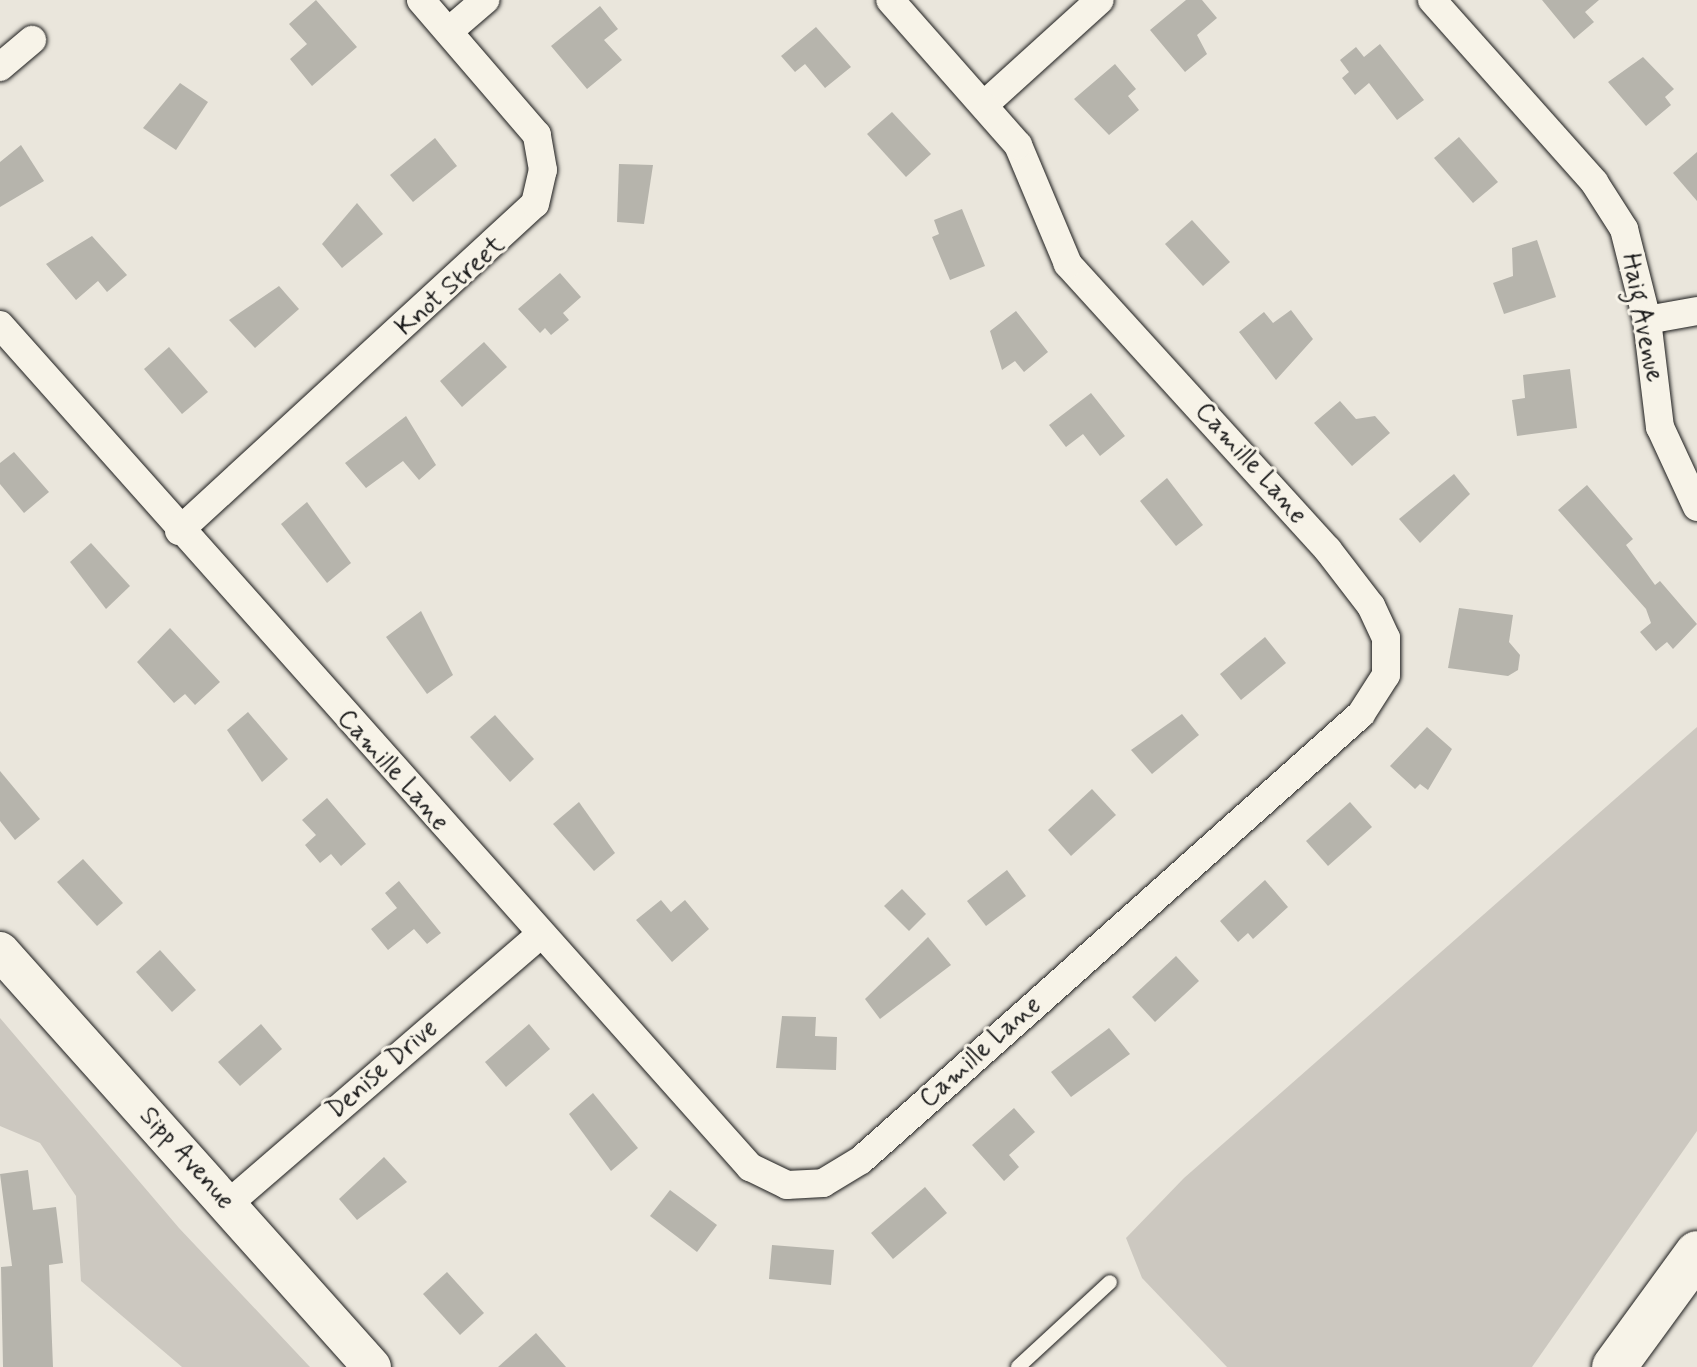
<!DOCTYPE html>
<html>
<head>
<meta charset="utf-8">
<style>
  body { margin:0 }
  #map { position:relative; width:1697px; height:1367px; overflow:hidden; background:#eae6dc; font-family:Mynerve,sans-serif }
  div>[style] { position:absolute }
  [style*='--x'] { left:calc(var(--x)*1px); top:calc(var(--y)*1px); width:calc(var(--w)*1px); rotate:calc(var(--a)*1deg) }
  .green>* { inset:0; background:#ccc8c0 }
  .building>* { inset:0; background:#b6b4ac }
  .roads { filter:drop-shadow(0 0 2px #1c1c1c) drop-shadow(0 0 2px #1c1c1c) }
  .lane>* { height:14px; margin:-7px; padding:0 7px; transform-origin:7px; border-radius:7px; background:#f7f3e8 }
  .street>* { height:28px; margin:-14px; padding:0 14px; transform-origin:14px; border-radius:14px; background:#f7f3e8 }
  .secondary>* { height:38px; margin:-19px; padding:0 19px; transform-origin:19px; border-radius:19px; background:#f7f3e8 }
  .highway>* { height:44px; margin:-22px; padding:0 22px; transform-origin:22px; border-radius:22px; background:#f7f3e8 }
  span { translate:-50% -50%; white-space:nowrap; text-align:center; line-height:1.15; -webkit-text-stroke:6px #f7f3e8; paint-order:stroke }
  .street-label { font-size:26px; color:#1c1c1c }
</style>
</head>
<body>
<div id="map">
  <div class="green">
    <div style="clip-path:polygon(1697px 727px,1697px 1131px,1532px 1367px,1227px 1367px,1142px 1278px,1126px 1238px,1184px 1178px)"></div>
    <div style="clip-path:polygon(0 1018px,179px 1228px,310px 1367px,182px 1367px,81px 1281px,76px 1196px,40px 1143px,0 1126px)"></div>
  </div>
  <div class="building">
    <div style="clip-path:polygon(316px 0,357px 47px,312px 86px,290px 59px,307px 44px,289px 24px)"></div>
    <div style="clip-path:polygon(1186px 0,1202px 0,1217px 18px,1197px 35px,1207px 54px,1185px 72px,1150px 30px)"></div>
    <div style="clip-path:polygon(1542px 0,1599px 0,1585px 12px,1594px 22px,1574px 39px)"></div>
    <div style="clip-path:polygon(600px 6px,618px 29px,604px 40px,622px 60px,587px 89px,551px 46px)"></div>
    <div style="clip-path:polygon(816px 27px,851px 67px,825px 88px,805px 64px,795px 72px,781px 56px)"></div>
    <div style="clip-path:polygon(1380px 44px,1424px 100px,1397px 120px,1369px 83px,1355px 95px,1342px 78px,1349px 72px,1340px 60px,1356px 47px,1364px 57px)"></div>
    <div style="clip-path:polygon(1643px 57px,1674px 89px,1665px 97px,1671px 105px,1646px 126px,1608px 82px)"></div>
    <div style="clip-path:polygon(1115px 64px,1136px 89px,1128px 96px,1139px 110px,1109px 135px,1074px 99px)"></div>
    <div style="clip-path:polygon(180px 83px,208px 102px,176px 150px,143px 128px)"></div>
    <div style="clip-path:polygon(892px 112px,931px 154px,906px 177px,867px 134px)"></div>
    <div style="clip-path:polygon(1459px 137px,1498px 182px,1473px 203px,1434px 158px)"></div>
    <div style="clip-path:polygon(435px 138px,457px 166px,413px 202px,390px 175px)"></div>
    <div style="clip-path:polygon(21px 145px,44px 181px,0 207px,0 162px)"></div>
    <div style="clip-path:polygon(1697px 152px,1697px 201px,1673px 173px)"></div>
    <div style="clip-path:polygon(619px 164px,653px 165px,644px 224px,617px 222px)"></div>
    <div style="clip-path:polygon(357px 203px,383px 234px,342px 268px,322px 244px)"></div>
    <div style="clip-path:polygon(962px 209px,985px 266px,950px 280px,932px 237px,939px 234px,934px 220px)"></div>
    <div style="clip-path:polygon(1192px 220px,1230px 262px,1203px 286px,1165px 244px)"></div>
    <div style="clip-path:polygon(92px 236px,127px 275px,107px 292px,98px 281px,76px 300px,46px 264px)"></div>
    <div style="clip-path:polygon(1537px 240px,1556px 297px,1504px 314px,1493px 283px,1513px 276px,1512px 248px)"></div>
    <div style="clip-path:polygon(560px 273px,581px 297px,563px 313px,569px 320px,551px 335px,545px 328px,540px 333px,518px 309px)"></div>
    <div style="clip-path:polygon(279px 286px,299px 309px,255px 348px,229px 320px)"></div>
    <div style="clip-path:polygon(1291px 310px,1313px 339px,1276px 380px,1239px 332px,1264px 312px,1273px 323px)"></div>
    <div style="clip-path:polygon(1016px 311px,1048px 352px,1024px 372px,1015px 361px,1002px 370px,990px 331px)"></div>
    <div style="clip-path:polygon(484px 342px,507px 367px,462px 407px,440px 381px)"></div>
    <div style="clip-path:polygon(169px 347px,208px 392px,182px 414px,144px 369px)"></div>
    <div style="clip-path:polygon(1570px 369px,1577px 428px,1517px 436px,1512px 400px,1525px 398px,1523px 375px)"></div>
    <div style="clip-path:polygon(1091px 393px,1125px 436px,1100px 456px,1083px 434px,1066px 447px,1049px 425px)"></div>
    <div style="clip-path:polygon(1340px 401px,1356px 419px,1375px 416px,1390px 433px,1352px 466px,1314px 423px)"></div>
    <div style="clip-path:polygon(406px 416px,436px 465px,419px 480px,403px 461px,366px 488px,345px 463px)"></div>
    <div style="clip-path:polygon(14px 452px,49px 492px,24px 513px,0 484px,0 463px)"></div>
    <div style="clip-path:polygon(1454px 474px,1470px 494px,1420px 543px,1399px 519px)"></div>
    <div style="clip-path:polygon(1167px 478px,1203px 525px,1176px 546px,1140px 501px)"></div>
    <div style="clip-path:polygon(1587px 485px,1633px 539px,1626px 545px,1655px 585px,1660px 581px,1697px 624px,1673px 649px,1667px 642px,1656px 651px,1640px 632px,1651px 623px,1646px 609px,1558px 510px)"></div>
    <div style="clip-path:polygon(307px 502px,351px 563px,327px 583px,281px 524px)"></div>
    <div style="clip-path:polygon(91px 543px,130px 586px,106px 609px,70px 562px)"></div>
    <div style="clip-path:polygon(1459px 608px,1513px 615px,1509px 642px,1520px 655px,1518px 670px,1508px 676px,1448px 668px)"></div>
    <div style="clip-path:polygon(421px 611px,453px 675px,427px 694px,386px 637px)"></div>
    <div style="clip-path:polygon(170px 628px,220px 682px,195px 705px,185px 694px,174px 703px,137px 662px)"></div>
    <div style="clip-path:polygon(1265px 637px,1286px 663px,1241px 700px,1220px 674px)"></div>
    <div style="clip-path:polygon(248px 712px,288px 759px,262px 782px,227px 730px)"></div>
    <div style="clip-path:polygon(1182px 714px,1199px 735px,1152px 774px,1131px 750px)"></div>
    <div style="clip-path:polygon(495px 715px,534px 759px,510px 782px,470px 737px)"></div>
    <div style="clip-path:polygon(1427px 727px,1452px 749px,1428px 790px,1420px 784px,1415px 789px,1390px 766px)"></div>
    <div style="clip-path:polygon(0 771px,40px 819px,15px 840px,0 821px)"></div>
    <div style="clip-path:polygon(1092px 789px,1116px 815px,1071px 856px,1048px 830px)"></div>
    <div style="clip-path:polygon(327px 798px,366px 844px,341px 866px,331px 854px,320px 863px,305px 845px,316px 835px,302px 820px)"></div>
    <div style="clip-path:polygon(579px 802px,615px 853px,594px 871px,553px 824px)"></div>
    <div style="clip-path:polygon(1350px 802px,1372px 827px,1328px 866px,1306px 841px)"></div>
    <div style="clip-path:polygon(83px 859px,123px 903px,97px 926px,57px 882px)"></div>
    <div style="clip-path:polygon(1007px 870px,1026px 896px,986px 926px,967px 901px)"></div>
    <div style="clip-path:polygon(1265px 880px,1288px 907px,1253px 939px,1248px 933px,1238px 942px,1220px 921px)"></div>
    <div style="clip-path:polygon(399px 881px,441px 933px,427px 944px,414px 929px,388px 950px,371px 929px,397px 908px,385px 893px)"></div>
    <div style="clip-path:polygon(902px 889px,926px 914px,909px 931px,884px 906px)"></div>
    <div style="clip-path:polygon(661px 900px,671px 912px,685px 900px,709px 929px,672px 962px,636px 920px)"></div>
    <div style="clip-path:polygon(928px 937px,951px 965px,880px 1019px,865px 999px)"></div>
    <div style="clip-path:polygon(160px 950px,196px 990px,172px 1012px,136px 972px)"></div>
    <div style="clip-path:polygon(1176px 956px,1199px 981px,1155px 1022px,1132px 997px)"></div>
    <div style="clip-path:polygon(782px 1016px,816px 1017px,815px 1036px,837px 1037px,836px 1070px,776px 1068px)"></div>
    <div style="clip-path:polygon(261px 1024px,282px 1049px,240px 1086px,218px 1062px)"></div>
    <div style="clip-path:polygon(529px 1024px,550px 1049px,506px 1087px,485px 1062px)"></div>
    <div style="clip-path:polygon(1109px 1028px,1130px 1054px,1071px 1097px,1051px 1072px)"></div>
    <div style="clip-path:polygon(593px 1093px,638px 1148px,611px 1171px,569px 1114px)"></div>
    <div style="clip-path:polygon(1014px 1108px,1035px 1132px,1009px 1155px,1019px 1167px,1004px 1181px,972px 1145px)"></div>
    <div style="clip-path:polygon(384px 1157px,407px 1182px,357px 1220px,339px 1199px)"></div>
    <div style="clip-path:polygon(28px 1170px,33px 1210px,56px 1207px,63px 1263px,49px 1265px,53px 1367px,3px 1367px,1px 1267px,12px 1266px,0 1174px)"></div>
    <div style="clip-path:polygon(925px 1187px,947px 1213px,893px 1259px,871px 1233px)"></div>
    <div style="clip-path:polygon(670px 1190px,717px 1225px,697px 1252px,650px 1216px)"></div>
    <div style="clip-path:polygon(772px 1245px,834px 1250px,831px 1285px,769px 1279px)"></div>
    <div style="clip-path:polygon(447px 1272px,484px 1313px,460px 1335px,423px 1294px)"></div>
    <div style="clip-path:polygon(536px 1333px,566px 1367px,498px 1367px)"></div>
  </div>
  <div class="roads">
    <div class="lane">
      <div style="--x:1018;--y:1367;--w:125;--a:-42.7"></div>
    </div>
    <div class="street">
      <div style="--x:1432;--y:0;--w:244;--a:48.3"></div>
      <div style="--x:1594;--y:182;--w:56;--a:57.4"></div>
      <div style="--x:1624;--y:229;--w:94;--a:75.8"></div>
      <div style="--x:1647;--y:320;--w:108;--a:83.1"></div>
      <div style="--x:1660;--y:427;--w:88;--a:65.2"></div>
      <div style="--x:449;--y:31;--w:48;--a:-40.7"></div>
      <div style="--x:0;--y:67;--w:42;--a:-40.2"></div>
      <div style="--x:984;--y:105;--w:156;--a:-42.2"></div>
      <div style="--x:1647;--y:320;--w:51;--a:-10.2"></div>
      <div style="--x:0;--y:325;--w:1128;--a:48.31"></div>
      <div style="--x:750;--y:1167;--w:41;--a:25.9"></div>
      <div style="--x:787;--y:1185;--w:36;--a:-3"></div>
      <div style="--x:823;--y:1183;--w:44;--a:-31.2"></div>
      <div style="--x:861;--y:1160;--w:670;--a:-41.73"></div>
      <div style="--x:1361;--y:714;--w:46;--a:-57.3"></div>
      <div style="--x:1386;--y:675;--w:37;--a:-90"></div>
      <div style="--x:1386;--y:638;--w:35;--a:-115"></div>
      <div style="--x:1371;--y:606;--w:71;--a:-127.5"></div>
      <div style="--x:1328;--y:550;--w:387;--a:-132.3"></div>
      <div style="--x:1068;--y:264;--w:129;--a:-112.8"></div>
      <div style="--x:1018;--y:145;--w:193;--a:-131.4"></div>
      <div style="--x:179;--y:531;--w:483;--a:-42.6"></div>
      <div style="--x:535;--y:204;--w:35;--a:-77"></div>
      <div style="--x:543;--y:170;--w:36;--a:-100"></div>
      <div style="--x:537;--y:135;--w:178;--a:-130.7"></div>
      <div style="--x:227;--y:1205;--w:412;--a:-40.8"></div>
    </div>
    <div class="secondary">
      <div style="--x:0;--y:951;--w:558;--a:48.2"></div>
    </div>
    <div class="highway">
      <div style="--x:1614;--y:1367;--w:141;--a:-53.9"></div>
    </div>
  </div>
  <div class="street-label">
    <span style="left:451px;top:287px;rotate:-42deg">Knot Street</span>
    <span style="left:1641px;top:318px;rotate:79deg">Haig Avenue</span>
    <span style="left:1250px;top:464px;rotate:48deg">Camille Lane</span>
    <span style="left:392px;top:771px;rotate:48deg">Camille Lane</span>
    <span style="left:981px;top:1053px;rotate:-42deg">Camille Lane</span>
    <span style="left:383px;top:1070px;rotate:-41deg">Denise Drive</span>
    <span style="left:186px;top:1159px;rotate:48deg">Sipp Avenue</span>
  </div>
</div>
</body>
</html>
